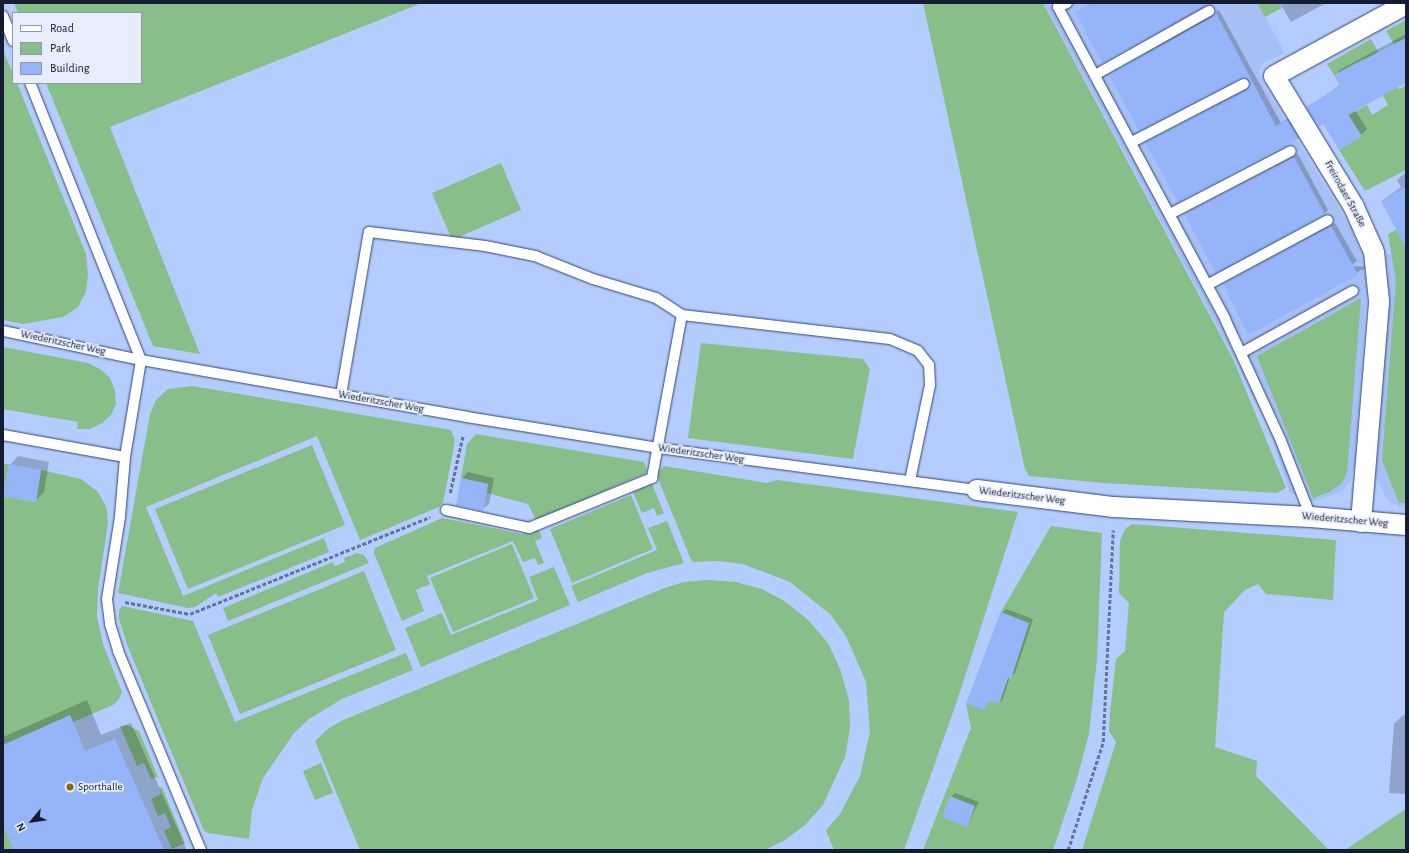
<!DOCTYPE html>
<html>
<head>
<meta charset="utf-8">
<style>
  body { margin:0 }
  #map { position:relative; width:1409px; height:853px; overflow:hidden; background:#b5ccfe; font-family:"Alegreya Sans",sans-serif }
  div>[style] { position:absolute }
  [style*='--x'] { left:calc(var(--x)*1px); top:calc(var(--y)*1px); width:calc(var(--w)*1px); rotate:calc(var(--a)*1deg) }
  .built>* { inset:0; background:#a6bff5 }
  .green>* { inset:0; background:#87be89 }
  .shadow>* { inset:0; background:#0003 }
  .building>* { inset:0; background:#96b5f8 }
  .path>* { height:2.5px; margin-top:-1.25px; transform-origin:0; background:repeating-linear-gradient(90deg,#647498 0 4px,transparent 0 6px) }
  .roads { filter:drop-shadow(0 0 1px #2f4579) drop-shadow(0 0 1px #2f4579) }
  .lane>* { height:10px; margin:-5px; padding:0 5px; transform-origin:5px; border-radius:5px; background:#fff }
  .street>* { height:20px; margin:-10px; padding:0 10px; transform-origin:10px; border-radius:10px; background:#fff }
  .dots>* { width:11px; height:11px; translate:-50% -50%; box-sizing:border-box; border:2px solid #e7edfa; border-radius:50% }
  span { translate:-50% -50%; white-space:nowrap; text-align:center; line-height:1.15; -webkit-text-stroke:3.5px #e7edfa; paint-order:stroke }
  .street-label { font-size:11px; color:#131c33 }
  .poi-label { font-size:11px; color:#131c33 }
  .left { translate:0 -50%; text-align:left }
  .frame { position:absolute; inset:0; border:4px solid #131c33; pointer-events:none }
  .legend { position:absolute; left:12px; top:12px; width:130px; height:72px; box-sizing:border-box; background:#e7edfa; border:1px solid #9299aa; margin:0; padding:5px 7px; list-style:none; font-size:12px; color:#131c33 }
  .legend li { display:flex; align-items:center; gap:8px; height:20px }
  .legend b { width:20px; border:1px solid #9299aa }
  .north { position:absolute; left:12px; top:801px; width:40px; height:40px; -webkit-text-stroke:3px #e7edfa; paint-order:stroke; rotate:241deg; font-size:11px; font-weight:700; line-height:16px; text-align:center; color:#131c33 }
  .north::after { content:''; display:block; margin:auto; width:14px; height:18px; background:#131c33; clip-path:polygon(50% 0,100% 100%,50% 72%,0 100%) }
</style>
</head>
<body>
<div id="map">
  <div class="built">
    <div style="clip-path:polygon(1044px 3px,1257px 3px,1285px 53px,1263px 64px,1259px 71px,1263px 84px,1352px 230px,1364px 262px,1367px 287px,1355px 464px,1350px 482px,1342px 491px,1315px 501px,1290px 493px,1270px 432px,1234px 358px)"></div>
    <div style="clip-path:polygon(1406px 249px,1406px 509px,1389px 502px,1376px 478px,1373px 462px,1387px 295px,1385px 255px)"></div>
  </div>
  <div class="green">
    <div style="clip-path:polygon(14px 3px,422px 3px,110px 127px,200px 354px,153px 346px,46px 83px,141px 83px,141px 13px,18px 13px)"></div>
    <div style="clip-path:polygon(923px 3px,1043px 3px,1233px 359px,1286px 488px,1277px 493px,1104px 483px,1029px 476px,1025px 469px)"></div>
    <div style="clip-path:polygon(1257px 3px,1279px 3px,1282px 8px,1265px 17px)"></div>
    <div style="clip-path:polygon(1406px 20px,1406px 38px,1394px 44px,1386px 31px)"></div>
    <div style="clip-path:polygon(1371px 39px,1399px 89px,1406px 85px,1406px 170px,1365px 191px,1339px 150px,1361px 136px,1349px 115px,1367px 105px,1372px 115px,1388px 105px,1363px 59px,1334px 75px,1327px 64px)"></div>
    <div style="clip-path:polygon(3px 50px,13px 74px,13px 83px,17px 83px,86px 254px,88px 274px,86px 292px,78px 307px,63px 317px,23px 324px,3px 320px)"></div>
    <div style="clip-path:polygon(501px 163px,521px 210px,452px 240px,432px 193px)"></div>
    <div style="clip-path:polygon(1396px 230px,1406px 237px,1406px 503px,1399px 503px,1382px 460px,1396px 281px,1388px 234px)"></div>
    <div style="clip-path:polygon(1361px 298px,1347px 473px,1341px 484px,1329px 492px,1313px 498px,1257px 356px)"></div>
    <div style="clip-path:polygon(701px 343px,863px 359px,870px 369px,853px 459px,688px 438px)"></div>
    <div style="clip-path:polygon(3px 347px,88px 363px,100px 369px,110px 378px,115px 391px,116px 404px,111px 415px,102px 423px,90px 429px,77px 429px,78px 422px,3px 409px)"></div>
    <div style="clip-path:polygon(192px 386px,451px 430px,455px 441px,443px 503px,439px 507px,360px 540px,317px 436px,146px 507px,183px 596px,324px 538px,329px 552px,218px 597px,216px 593px,195px 607px,188px 608px,118px 593px,150px 414px,156px 400px,168px 389px)"></div>
    <div style="clip-path:polygon(476px 434px,644px 462px,647px 470px,644px 474px,536px 520px,528px 504px,487px 493px,488px 484px,461px 478px,467px 444px)"></div>
    <div style="clip-path:polygon(312px 445px,345px 525px,188px 589px,155px 509px)"></div>
    <div style="clip-path:polygon(3px 464px,9px 464px,3px 496px,36px 502px,41px 470px,81px 479px,98px 492px,103px 501px,107px 510px,108px 523px,98px 589px,97px 616px,103px 644px,122px 692px,119px 699px,113px 705px,73px 722px,70px 716px,3px 745px)"></div>
    <div style="clip-path:polygon(664px 466px,767px 483px,777px 480px,1018px 512px,957px 701px,904px 850px,834px 850px,826px 830px,840px 814px,860px 776px,870px 732px,866px 682px,846px 636px,831px 615px,790px 582px,743px 564px,718px 561px,692px 562px,659px 481px,658px 472px)"></div>
    <div style="clip-path:polygon(652px 484px,664px 513px,657px 516px,654px 508px,642px 513px,633px 492px)"></div>
    <div style="clip-path:polygon(631px 495px,653px 549px,572px 583px,550px 529px)"></div>
    <div style="clip-path:polygon(442px 518px,522px 534px,539px 530px,542px 538px,535px 541px,544px 563px,538px 565px,535px 558px,523px 562px,513px 541px,427px 576px,430px 584px,416px 590px,424px 611px,402px 621px,374px 553px,375px 548px)"></div>
    <div style="clip-path:polygon(667px 521px,684px 563px,647px 573px,578px 602px,571px 586px,657px 550px,648px 528px)"></div>
    <div style="clip-path:polygon(1132px 524px,1336px 540px,1333px 600px,1266px 594px,1258px 584px,1245px 590px,1224px 612px,1215px 747px,1257px 761px,1256px 776px,1329px 850px,1082px 850px,1116px 742px,1109px 731px,1110px 713px,1116px 659px,1125px 651px,1129px 603px,1119px 593px,1120px 541px,1125px 529px)"></div>
    <div style="clip-path:polygon(1051px 526px,1102px 533px,1097px 659px,1089px 734px,1076px 782px,1053px 850px,923px 850px,971px 728px,966px 704px,1001px 612px)"></div>
    <div style="clip-path:polygon(512px 544px,534px 598px,453px 632px,430px 578px)"></div>
    <div style="clip-path:polygon(357px 553px,364px 555px,369px 563px,228px 621px,223px 608px,333px 562px,335px 566px,345px 562px,344px 558px)"></div>
    <div style="clip-path:polygon(554px 567px,570px 605px,421px 667px,405px 628px,442px 613px,451px 635px,538px 600px,529px 577px)"></div>
    <div style="clip-path:polygon(364px 571px,396px 650px,240px 714px,208px 635px)"></div>
    <div style="clip-path:polygon(709px 580px,736px 582px,762px 589px,786px 602px,808px 620px,828px 643px,840px 669px,849px 700px,850px 728px,845px 757px,823px 805px,805px 825px,785px 840px,765px 850px,360px 850px,315px 741px,329px 728px,343px 720px,662px 589px,684px 582px)"></div>
    <div style="clip-path:polygon(122px 606px,193px 621px,235px 722px,406px 653px,413px 670px,342px 699px,309px 719px,294px 733px,263px 778px,252px 810px,249px 839px,208px 833px,204px 831px,128px 647px,119px 619px,119px 610px)"></div>
    <div style="clip-path:polygon(127px 725px,139px 731px,158px 777px,151px 779px,144px 763px,137px 766px,120px 726px)"></div>
    <div style="clip-path:polygon(321px 763px,333px 793px,315px 800px,303px 771px)"></div>
    <div style="clip-path:polygon(162px 787px,185px 843px,172px 849px,164px 831px,171px 827px,165px 813px,158px 816px,151px 799px,161px 794px,159px 788px)"></div>
    <div style="clip-path:polygon(1406px 809px,1406px 850px,1345px 850px)"></div>
    <div style="clip-path:polygon(3px 824px,14px 850px,3px 850px)"></div>
  </div>
  <div class="shadow">
    <div style="clip-path:polygon(1091px 3px,1211px 3px,1103px 62px,1076px 13px)"></div>
    <div style="clip-path:polygon(1280px 3px,1326px 3px,1291px 22px)"></div>
    <div style="clip-path:polygon(1219px 10px,1281px 123px,1291px 116px,1302px 134px,1298px 138px,1146px 143px,1249px 88px,1251px 80px,1241px 77px,1110px 75px)"></div>
    <div style="clip-path:polygon(1406px 34px,1406px 70px,1355px 110px,1367px 129px,1361px 135px,1323px 123px,1308px 107px,1340px 85px,1335px 75px,1341px 69px)"></div>
    <div style="clip-path:polygon(1298px 154px,1328px 210px,1324px 214px,1186px 214px)"></div>
    <div style="clip-path:polygon(1406px 172px,1406px 236px,1382px 201px,1401px 187px,1397px 180px)"></div>
    <div style="clip-path:polygon(1335px 223px,1357px 261px,1351px 266px,1367px 267px,1248px 333px,1224px 284px)"></div>
    <div style="clip-path:polygon(18px 456px,49px 462px,44px 492px,35px 501px,10px 465px)"></div>
    <div style="clip-path:polygon(468px 472px,494px 478px,489px 504px,482px 510px,462px 479px)"></div>
    <div style="clip-path:polygon(1006px 609px,1033px 619px,1015px 673px,1010px 677px,1003px 699px,999px 703px,990px 700px,984px 709px,1002px 613px)"></div>
    <div style="clip-path:polygon(87px 700px,101px 735px,131px 723px,186px 848px,185px 850px,15px 850px,3px 822px,3px 737px)"></div>
    <div style="clip-path:polygon(1403px 715px,1406px 715px,1406px 794px,1389px 793px,1394px 724px)"></div>
    <div style="clip-path:polygon(955px 793px,979px 802px,967px 826px,951px 797px)"></div>
  </div>
  <div class="building">
    <div style="clip-path:polygon(1093px 3px,1211px 3px,1213px 6px,1206px 5px,1102px 63px,1075px 12px)"></div>
    <div style="clip-path:polygon(1215px 11px,1276px 126px,1287px 119px,1299px 138px,1178px 202px,1145px 142px,1247px 90px,1250px 81px,1241px 78px,1139px 131px,1109px 75px,1212px 17px)"></div>
    <div style="clip-path:polygon(1406px 38px,1406px 83px,1348px 115px,1362px 136px,1339px 150px,1323px 124px,1319px 127px,1306px 107px,1340px 86px,1334px 75px)"></div>
    <div style="clip-path:polygon(1294px 157px,1325px 214px,1216px 273px,1184px 214px)"></div>
    <div style="clip-path:polygon(1406px 187px,1406px 248px,1381px 201px)"></div>
    <div style="clip-path:polygon(1331px 226px,1358px 275px,1248px 335px,1223px 284px)"></div>
    <div style="clip-path:polygon(9px 464px,41px 470px,36px 502px,3px 496px)"></div>
    <div style="clip-path:polygon(461px 478px,488px 484px,483px 511px,456px 505px)"></div>
    <div style="clip-path:polygon(1001px 612px,1029px 623px,1011px 679px,1008px 678px,999px 704px,989px 701px,984px 710px,966px 704px)"></div>
    <div style="clip-path:polygon(70px 715px,85px 751px,115px 739px,164px 850px,14px 850px,3px 824px,3px 745px)"></div>
    <div style="clip-path:polygon(950px 796px,975px 806px,967px 827px,942px 817px)"></div>
  </div>
  <div class="path">
    <div style="--x:450;--y:493;--w:59;--a:-77.4"></div>
    <div style="--x:125;--y:602;--w:66;--a:10.5"></div>
    <div style="--x:190;--y:614;--w:259;--a:-22"></div>
    <div style="--x:1068;--y:850;--w:114;--a:-72"></div>
    <div style="--x:1103;--y:742;--w:212;--a:-87.3"></div>
  </div>
  <div class="roads">
    <div class="lane">
      <div style="--x:1067;--y:3;--w:10;--a:156"></div>
      <div style="--x:1058;--y:7;--w:354;--a:61.8"></div>
      <div style="--x:1225;--y:319;--w:134;--a:65.3"></div>
      <div style="--x:1281;--y:441;--w:82;--a:68.5"></div>
      <div style="--x:3;--y:16;--w:27;--a:68"></div>
      <div style="--x:1095;--y:75;--w:131;--a:-29.3"></div>
      <div style="--x:1132;--y:142;--w:126;--a:-27.4"></div>
      <div style="--x:1170;--y:214;--w:136;--a:-27.5"></div>
      <div style="--x:1207;--y:285;--w:137;--a:-28.2"></div>
      <div style="--x:3;--y:331;--w:141;--a:11.9"></div>
      <div style="--x:141;--y:360;--w:331;--a:9.9"></div>
      <div style="--x:467;--y:417;--w:193;--a:9.2"></div>
      <div style="--x:658;--y:448;--w:322;--a:7.5"></div>
      <div style="--x:1241;--y:353;--w:128;--a:-29"></div>
      <div style="--x:341;--y:395;--w:165;--a:-80.3"></div>
      <div style="--x:369;--y:232;--w:117;--a:6.9"></div>
      <div style="--x:485;--y:246;--w:51;--a:11.3"></div>
      <div style="--x:535;--y:256;--w:62;--a:21.6"></div>
      <div style="--x:593;--y:279;--w:66;--a:16.8"></div>
      <div style="--x:656;--y:298;--w:31;--a:33"></div>
      <div style="--x:3;--y:435;--w:124;--a:10.2"></div>
      <div style="--x:125;--y:457;--w:98;--a:-80.6"></div>
      <div style="--x:141;--y:360;--w:298;--a:-111.8"></div>
      <div style="--x:125;--y:457;--w:60;--a:94.8"></div>
      <div style="--x:120;--y:517;--w:83;--a:99"></div>
      <div style="--x:107;--y:599;--w:25;--a:83"></div>
      <div style="--x:110;--y:624;--w:28;--a:73"></div>
      <div style="--x:118;--y:651;--w:216;--a:67.4"></div>
      <div style="--x:446;--y:510;--w:85;--a:12.2"></div>
      <div style="--x:529;--y:528;--w:133;--a:-22.1"></div>
      <div style="--x:652;--y:478;--w:166;--a:-79.6"></div>
      <div style="--x:682;--y:315;--w:209;--a:6.6"></div>
      <div style="--x:890;--y:339;--w:30;--a:23"></div>
      <div style="--x:918;--y:351;--w:18;--a:52"></div>
      <div style="--x:929;--y:365;--w:20;--a:87"></div>
      <div style="--x:930;--y:385;--w:98;--a:101.8"></div>
    </div>
    <div class="street">
      <div style="--x:977;--y:490;--w:138;--a:7.1"></div>
      <div style="--x:1114;--y:507;--w:197;--a:2.9"></div>
      <div style="--x:1311;--y:517;--w:95;--a:4.8"></div>
      <div style="--x:1361;--y:522;--w:222;--a:-85.3"></div>
      <div style="--x:1379;--y:301;--w:49;--a:-95.8"></div>
      <div style="--x:1374;--y:252;--w:49;--a:-114"></div>
      <div style="--x:1354;--y:207;--w:153;--a:-121.4"></div>
      <div style="--x:1274;--y:76;--w:150;--a:-28.6"></div>
    </div>
  </div>
  <div class="dots">
    <div style="left:70px;top:787px;background:#8c6a0b"></div>
  </div>
  <div class="street-label">
    <span style="left:1345px;top:194px;rotate:61deg">Freirodaer Straße</span>
    <span style="left:63px;top:343px;rotate:12deg">Wiederitzscher Weg</span>
    <span style="left:381px;top:402px;rotate:10deg">Wiederitzscher Weg</span>
    <span style="left:701px;top:454px;rotate:8deg">Wiederitzscher Weg</span>
    <span style="left:1022px;top:496px;rotate:7deg">Wiederitzscher Weg</span>
    <span style="left:1345px;top:520px;rotate:5deg">Wiederitzscher Weg</span>
  </div>
  <div class="poi-label">
    <span class="left" style="left:78px;top:787px">Sporthalle</span>
  </div>
  <div class="frame"></div>
  <ul class="legend">
  <li><b style="height:5px;background:#fff"></b>Road</li>
  <li><b style="height:11px;background:#87be89"></b>Park</li>
  <li><b style="height:11px;background:#96b5f8"></b>Building</li>
  </ul>
  <div class="north">N</div>
</div>
</body>
</html>
